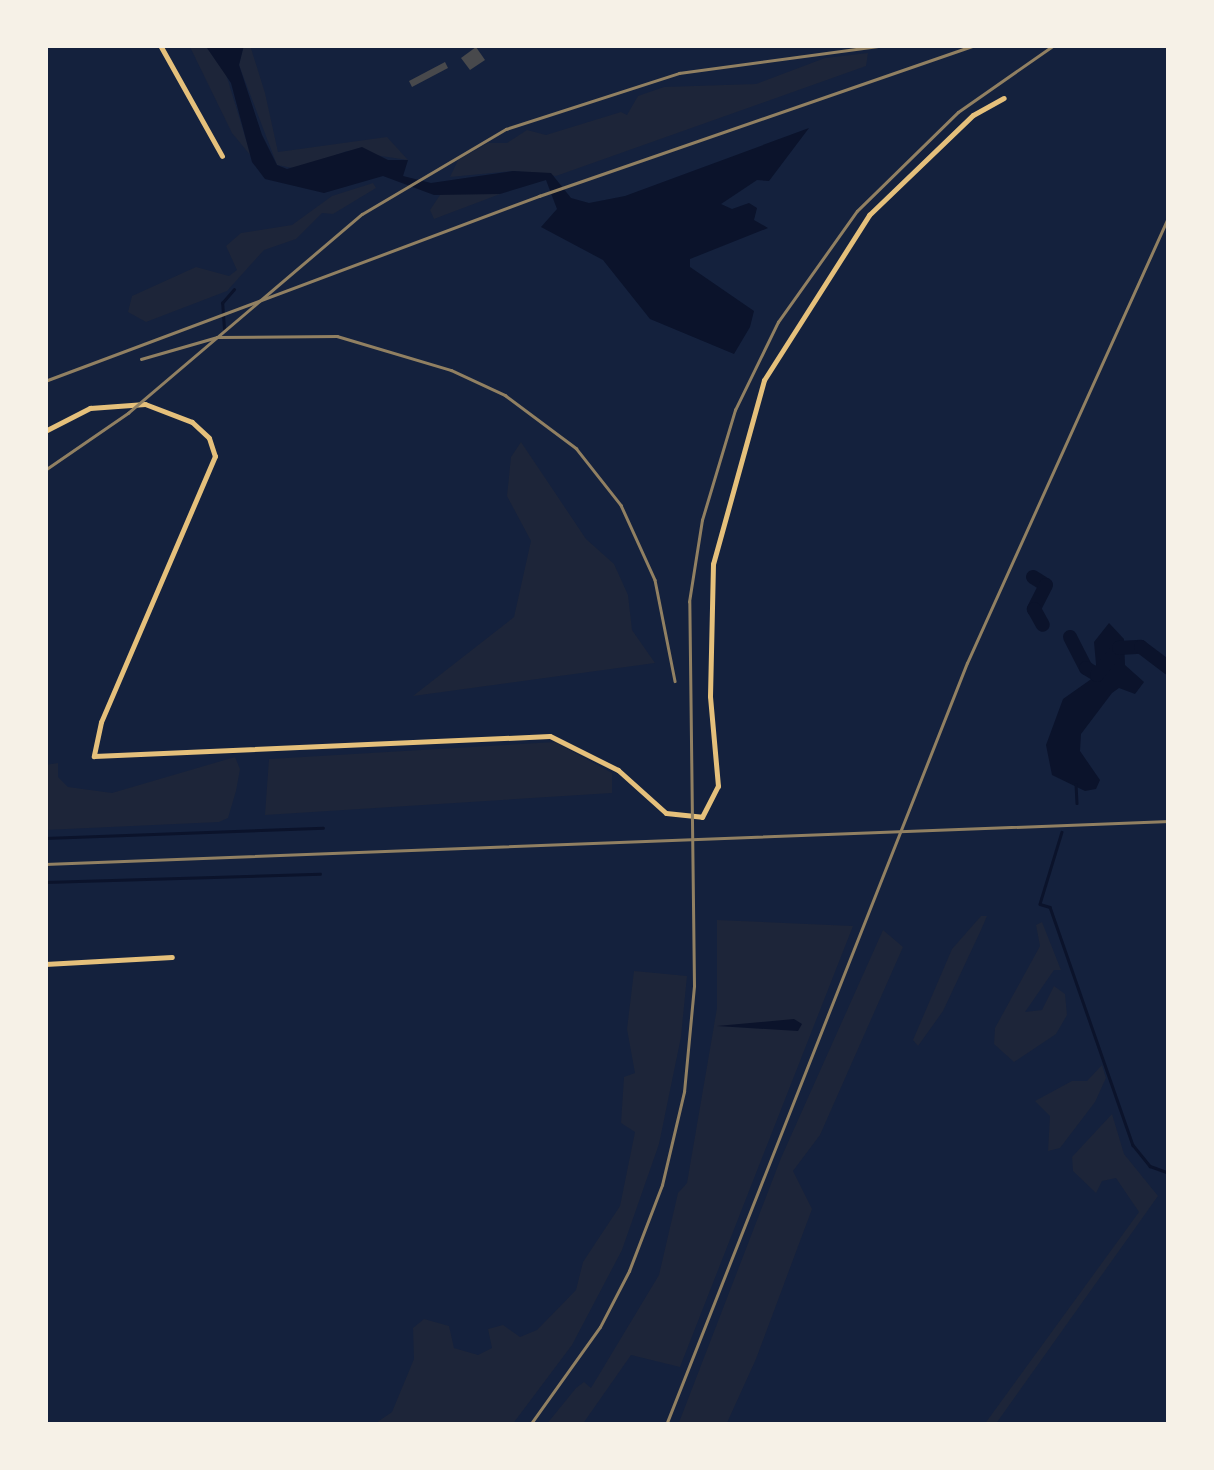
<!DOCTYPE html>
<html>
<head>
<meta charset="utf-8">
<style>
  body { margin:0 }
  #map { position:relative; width:1214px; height:1470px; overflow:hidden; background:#14213d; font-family:"PT Serif",serif }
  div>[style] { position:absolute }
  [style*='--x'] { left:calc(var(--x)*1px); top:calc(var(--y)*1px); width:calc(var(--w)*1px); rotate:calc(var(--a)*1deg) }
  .green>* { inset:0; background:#1d2539 }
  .water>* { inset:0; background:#0b132b }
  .stream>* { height:2.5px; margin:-1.25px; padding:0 1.25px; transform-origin:1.25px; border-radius:1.25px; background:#0b132b }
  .river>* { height:14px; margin:-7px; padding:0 7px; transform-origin:7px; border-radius:7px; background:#0b132b }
  .building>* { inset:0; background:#48494c }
  .minor>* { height:5px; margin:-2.5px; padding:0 2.5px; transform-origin:2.5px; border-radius:2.5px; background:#e5c07b }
  .rail>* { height:2.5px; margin:-1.25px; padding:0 1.25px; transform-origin:1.25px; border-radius:1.25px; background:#918062 }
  span { translate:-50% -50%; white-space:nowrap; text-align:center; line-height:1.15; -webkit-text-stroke:10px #f6f1e7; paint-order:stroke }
  .frame { position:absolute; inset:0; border:48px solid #f6f1e7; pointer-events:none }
</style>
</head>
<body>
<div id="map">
  <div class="green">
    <div style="clip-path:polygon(189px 45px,205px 45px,226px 74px,251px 156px,232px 133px)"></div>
    <div style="clip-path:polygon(244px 45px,250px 45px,265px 93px,278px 152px,387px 137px,408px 160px,347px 151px,298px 169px,277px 165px,239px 65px)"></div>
    <div style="clip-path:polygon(868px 53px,866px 66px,556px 176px,513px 171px,450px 177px,458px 160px,488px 143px,507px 143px,527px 130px,546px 135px,621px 112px,627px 115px,638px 96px,664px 87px,756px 84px,825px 58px)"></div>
    <div style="clip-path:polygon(373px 183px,376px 188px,333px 214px,322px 213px,296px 239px,264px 250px,227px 291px,146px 322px,128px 312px,132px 296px,196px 267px,229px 276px,237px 270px,226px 246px,241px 233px,292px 225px,332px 196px)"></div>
    <div style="clip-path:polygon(442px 192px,461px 194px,500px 194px,434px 219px,430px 210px)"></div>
    <div style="clip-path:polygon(521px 442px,586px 539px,614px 564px,628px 595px,632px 630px,655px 663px,413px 696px,514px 617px,531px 541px,507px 496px,511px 457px)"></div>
    <div style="clip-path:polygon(555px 742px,612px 773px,612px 793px,265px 815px,269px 759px)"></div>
    <div style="clip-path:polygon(235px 757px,240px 769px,236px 791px,228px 818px,219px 822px,45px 830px,45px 765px,58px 763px,58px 777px,68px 787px,112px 793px)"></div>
    <div style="clip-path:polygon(981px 916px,987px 916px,981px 930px,943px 1011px,918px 1046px,913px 1040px,952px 949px)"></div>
    <div style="clip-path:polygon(717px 920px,853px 926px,680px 1367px,631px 1355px,582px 1425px,546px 1425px,576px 1388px,584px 1382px,591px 1388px,659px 1275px,678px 1193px,687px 1183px,717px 1008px)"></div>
    <div style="clip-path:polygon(1042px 922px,1061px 970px,1054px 970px,1025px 1012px,1042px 1010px,1054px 986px,1065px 994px,1067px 1015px,1056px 1034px,1014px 1062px,994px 1044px,995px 1028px,1040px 946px,1036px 925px)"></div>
    <div style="clip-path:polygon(883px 930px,903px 947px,820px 1135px,793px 1171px,812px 1209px,756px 1359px,726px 1425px,678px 1425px,781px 1158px)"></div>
    <div style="clip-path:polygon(634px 971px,687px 976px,681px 1037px,659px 1144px,622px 1250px,572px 1345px,512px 1425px,373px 1425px,392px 1412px,414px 1359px,413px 1328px,424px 1319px,449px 1326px,454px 1348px,478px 1355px,492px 1348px,488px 1329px,503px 1325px,520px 1337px,537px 1330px,576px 1290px,583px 1262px,620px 1206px,635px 1132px,621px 1123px,624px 1077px,635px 1073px,627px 1029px)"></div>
    <div style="clip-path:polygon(1102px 1065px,1106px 1078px,1095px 1102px,1060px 1148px,1048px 1151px,1050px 1116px,1035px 1101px,1072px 1081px,1087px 1081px)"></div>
    <div style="clip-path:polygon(1112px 1114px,1124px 1154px,1158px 1196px,995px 1425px,984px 1425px,1139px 1212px,1116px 1178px,1102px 1181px,1096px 1193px,1073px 1171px,1072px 1157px)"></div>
  </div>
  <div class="water">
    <div style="clip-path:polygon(205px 45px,244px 45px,239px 65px,262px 135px,277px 165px,287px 169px,362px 147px,388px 160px,408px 160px,403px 176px,431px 183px,513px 171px,551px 173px,571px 198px,589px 203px,625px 196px,809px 128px,769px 181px,757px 180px,721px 204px,732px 209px,749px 203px,757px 208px,754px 220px,768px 228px,690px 259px,690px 267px,754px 311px,750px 327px,734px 354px,650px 319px,603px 260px,541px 227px,557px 209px,546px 180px,500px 194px,434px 195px,383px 176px,324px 193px,265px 179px,252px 162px,231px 83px)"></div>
    <div style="clip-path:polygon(1109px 623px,1124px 639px,1125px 665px,1144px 682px,1135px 694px,1119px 688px,1112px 693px,1081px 734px,1080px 751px,1100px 780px,1096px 789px,1085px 791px,1052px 775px,1046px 745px,1063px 699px,1097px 675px,1094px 642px)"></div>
    <div style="clip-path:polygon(794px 1019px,802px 1024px,798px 1031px,717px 1026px)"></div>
  </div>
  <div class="stream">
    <div style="--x:224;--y:329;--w:26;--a:-94"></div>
    <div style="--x:222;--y:303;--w:18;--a:-49"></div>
    <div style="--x:1076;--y:784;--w:19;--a:87"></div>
    <div style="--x:1062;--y:832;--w:75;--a:107"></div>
    <div style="--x:1040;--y:904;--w:10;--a:17"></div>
    <div style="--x:1050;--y:907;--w:252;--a:70.8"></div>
    <div style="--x:1133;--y:1145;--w:27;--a:51"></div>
    <div style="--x:1150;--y:1166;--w:20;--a:20"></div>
    <div style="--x:45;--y:838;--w:278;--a:-2.1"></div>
    <div style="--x:45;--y:882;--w:275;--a:-1.7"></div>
  </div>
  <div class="river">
    <div style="--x:1033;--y:577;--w:15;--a:32"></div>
    <div style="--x:1046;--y:585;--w:27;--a:117"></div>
    <div style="--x:1034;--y:609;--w:18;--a:61"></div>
    <div style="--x:1070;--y:637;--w:35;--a:63"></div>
    <div style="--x:1086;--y:668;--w:13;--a:32"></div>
    <div style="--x:1097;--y:675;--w:35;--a:-51"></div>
    <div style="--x:1119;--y:648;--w:22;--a:-3"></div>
    <div style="--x:1141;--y:647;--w:35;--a:37"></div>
  </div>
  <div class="building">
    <div style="clip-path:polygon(476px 47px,485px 60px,470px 70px,461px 58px)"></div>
    <div style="clip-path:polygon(445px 62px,448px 68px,412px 87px,409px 81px)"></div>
  </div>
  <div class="minor">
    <div style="--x:160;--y:45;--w:127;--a:60.8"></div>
    <div style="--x:45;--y:431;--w:51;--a:-27.1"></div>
    <div style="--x:90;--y:408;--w:55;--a:-4.2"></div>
    <div style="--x:145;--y:404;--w:50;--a:21"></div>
    <div style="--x:192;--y:422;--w:23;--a:43"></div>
    <div style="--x:209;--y:438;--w:19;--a:72"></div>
    <div style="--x:215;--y:456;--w:289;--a:113.2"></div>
    <div style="--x:101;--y:722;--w:35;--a:102"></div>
    <div style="--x:94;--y:756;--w:456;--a:-2.5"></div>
    <div style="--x:550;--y:736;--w:76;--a:26.6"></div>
    <div style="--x:618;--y:770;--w:64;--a:41.9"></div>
    <div style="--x:666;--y:813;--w:36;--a:6"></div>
    <div style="--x:702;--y:817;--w:35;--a:-63"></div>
    <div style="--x:718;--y:786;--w:90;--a:-95.1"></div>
    <div style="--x:710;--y:696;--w:132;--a:-88.7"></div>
    <div style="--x:713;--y:564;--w:191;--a:-74.5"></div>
    <div style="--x:764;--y:380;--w:196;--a:-57.5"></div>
    <div style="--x:869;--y:215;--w:144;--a:-43.9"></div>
    <div style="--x:973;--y:115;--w:35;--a:-29"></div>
    <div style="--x:45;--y:964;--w:127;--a:-3.2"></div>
  </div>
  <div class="rail">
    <div style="--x:141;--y:359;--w:79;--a:-16.1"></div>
    <div style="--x:217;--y:337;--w:120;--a:-0.5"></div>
    <div style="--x:337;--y:336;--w:119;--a:16.6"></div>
    <div style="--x:451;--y:370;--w:60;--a:24.8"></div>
    <div style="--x:505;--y:395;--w:89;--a:36.7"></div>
    <div style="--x:576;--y:448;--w:73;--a:51.7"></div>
    <div style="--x:621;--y:505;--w:82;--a:65.6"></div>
    <div style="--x:655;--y:580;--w:103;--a:78.8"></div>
    <div style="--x:45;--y:381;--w:528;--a:-20.53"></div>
    <div style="--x:539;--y:196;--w:461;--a:-19.1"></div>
    <div style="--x:45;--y:470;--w:101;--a:-34.5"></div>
    <div style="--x:128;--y:413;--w:307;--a:-40.4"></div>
    <div style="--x:362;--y:214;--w:167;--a:-30.6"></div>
    <div style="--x:506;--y:129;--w:182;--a:-17.9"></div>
    <div style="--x:679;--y:73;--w:208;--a:-7.7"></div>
    <div style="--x:45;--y:864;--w:1125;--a:-2.19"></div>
    <div style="--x:530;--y:1425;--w:120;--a:-54.5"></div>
    <div style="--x:600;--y:1327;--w:63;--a:-62.6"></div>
    <div style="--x:629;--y:1271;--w:92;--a:-69"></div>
    <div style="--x:662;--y:1185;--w:96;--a:-76.7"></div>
    <div style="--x:684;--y:1092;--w:106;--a:-84.6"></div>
    <div style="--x:694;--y:986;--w:384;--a:-90.7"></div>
    <div style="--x:689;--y:602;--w:83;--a:-81"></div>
    <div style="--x:702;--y:520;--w:115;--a:-73.3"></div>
    <div style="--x:735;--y:410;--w:98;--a:-64"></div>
    <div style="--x:778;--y:322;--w:136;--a:-54.6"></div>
    <div style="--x:857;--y:211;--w:141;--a:-44.4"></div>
    <div style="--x:958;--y:112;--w:117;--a:-34.9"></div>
    <div style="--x:666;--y:1425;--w:819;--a:-68.45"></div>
    <div style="--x:967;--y:663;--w:491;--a:-65.7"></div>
  </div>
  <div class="frame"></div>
</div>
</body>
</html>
